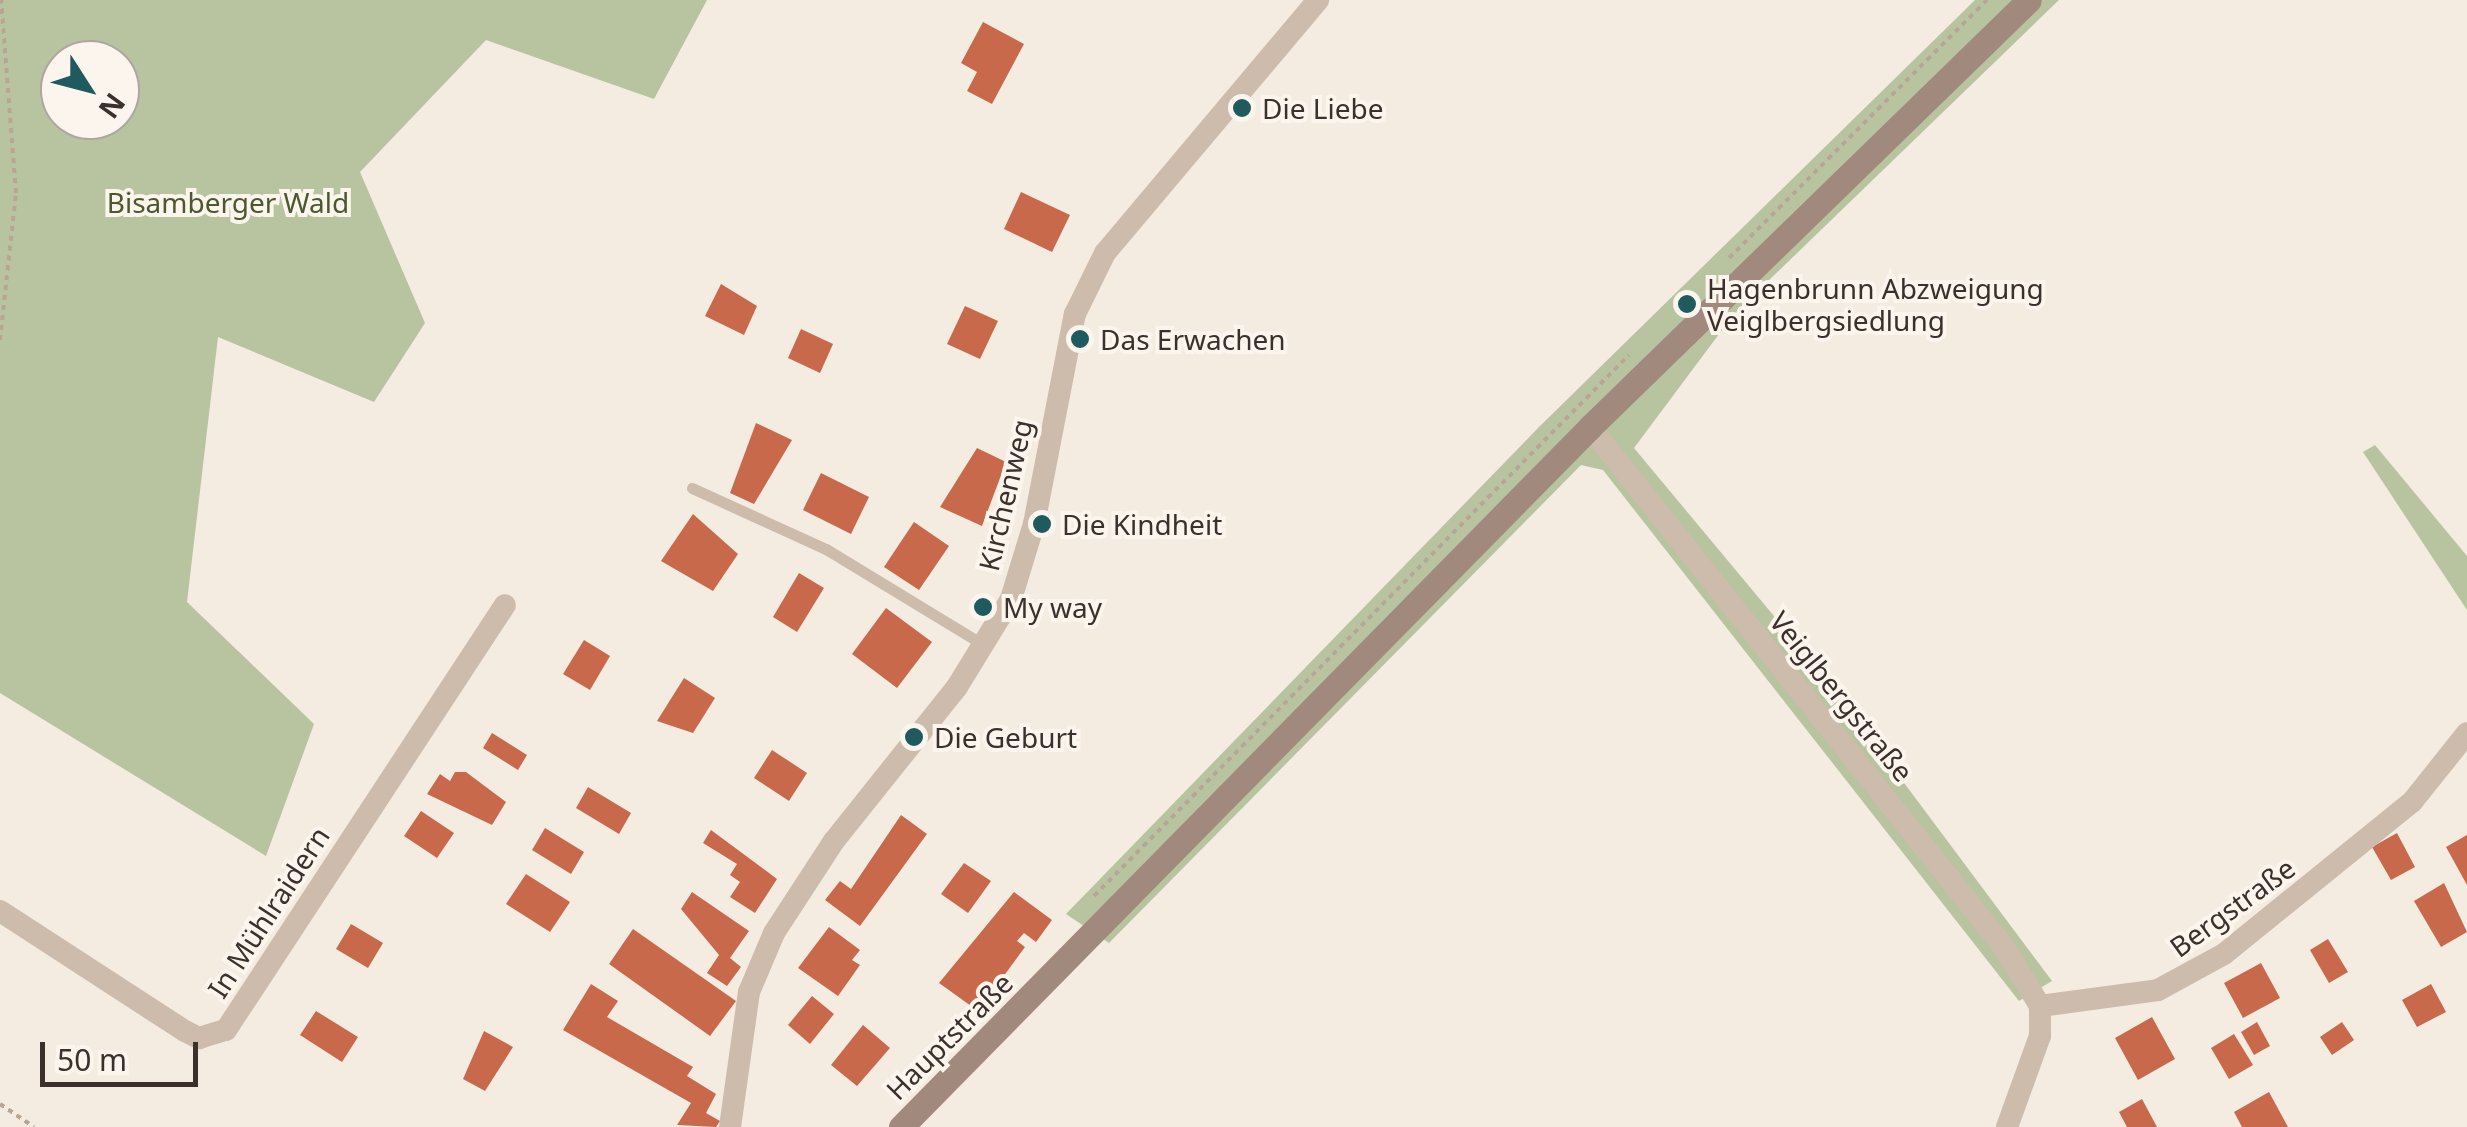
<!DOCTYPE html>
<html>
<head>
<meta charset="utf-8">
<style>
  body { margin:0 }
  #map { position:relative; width:2467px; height:1127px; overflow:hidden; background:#f4ebe1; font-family:"Noto Sans",sans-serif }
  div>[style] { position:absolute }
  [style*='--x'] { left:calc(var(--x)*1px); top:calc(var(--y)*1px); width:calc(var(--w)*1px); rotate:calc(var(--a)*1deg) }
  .green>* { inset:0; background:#b8c4a0 }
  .building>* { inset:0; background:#c8694b }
  .path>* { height:4px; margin-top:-2px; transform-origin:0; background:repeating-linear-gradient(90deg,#b9a596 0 5px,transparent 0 10px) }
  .service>* { height:11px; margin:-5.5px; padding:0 5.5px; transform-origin:5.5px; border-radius:5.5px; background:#cdbbac }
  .minor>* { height:22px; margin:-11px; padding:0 11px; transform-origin:11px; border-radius:11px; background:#cdbbac }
  .secondary>* { height:25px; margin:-12.5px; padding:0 12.5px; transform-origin:12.5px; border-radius:12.5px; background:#a18a7d }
  .dots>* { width:28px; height:28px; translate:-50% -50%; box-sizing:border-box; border:5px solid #fbf5ee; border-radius:50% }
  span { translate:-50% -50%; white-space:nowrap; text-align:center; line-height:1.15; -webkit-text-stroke:8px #fbf5ee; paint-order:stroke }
  .poi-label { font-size:28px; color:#3b302b }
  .left { translate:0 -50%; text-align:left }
  .park-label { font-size:28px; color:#4a5a2e }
  .street-label { font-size:28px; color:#3b302b }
  .north { position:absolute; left:40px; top:40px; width:100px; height:100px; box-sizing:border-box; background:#fbf5ee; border:2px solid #aea6a0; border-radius:50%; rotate:126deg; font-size:28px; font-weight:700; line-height:40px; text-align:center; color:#3b302b }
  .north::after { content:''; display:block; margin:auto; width:35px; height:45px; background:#1f5a5e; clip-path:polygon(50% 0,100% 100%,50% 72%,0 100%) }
  .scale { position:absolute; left:40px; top:1042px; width:158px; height:45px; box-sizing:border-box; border:5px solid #3b302b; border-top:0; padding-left:12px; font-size:30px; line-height:35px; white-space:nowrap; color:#3b302b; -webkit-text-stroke:8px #fbf5ee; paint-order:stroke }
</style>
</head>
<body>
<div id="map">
  <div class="green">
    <div style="clip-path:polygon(evenodd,0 0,707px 0,654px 99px,486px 40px,360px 172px,425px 323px,374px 402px,218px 337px,187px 602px,314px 724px,266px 856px,0 693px,0 0,60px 60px,120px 60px,120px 120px,60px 120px,60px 60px)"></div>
    <div style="clip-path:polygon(1975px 0,2059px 0,1734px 314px,1634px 448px,1828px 681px,2052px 981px,2019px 1001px,1603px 470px,1581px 465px,1109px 943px,1066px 914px,1539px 427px)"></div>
    <div style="clip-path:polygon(2375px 445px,2467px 556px,2467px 610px,2363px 452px)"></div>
  </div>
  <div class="building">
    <div style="clip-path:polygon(983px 22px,1024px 44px,992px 104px,967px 91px,977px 72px,961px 63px)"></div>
    <div style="clip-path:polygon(1021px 192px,1070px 215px,1052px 252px,1004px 229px)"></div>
    <div style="clip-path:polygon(721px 284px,757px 306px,744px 335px,705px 316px)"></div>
    <div style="clip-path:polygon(965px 306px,998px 321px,980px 359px,947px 344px)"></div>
    <div style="clip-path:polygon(801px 329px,833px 344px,820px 373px,788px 358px)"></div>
    <div style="clip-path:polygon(756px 423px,792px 440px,754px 504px,730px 493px)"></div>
    <div style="clip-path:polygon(977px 448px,1006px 462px,982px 526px,940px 507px)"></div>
    <div style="clip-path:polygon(821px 473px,869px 497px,851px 534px,803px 510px)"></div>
    <div style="clip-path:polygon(693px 514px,738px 554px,713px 591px,661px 561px)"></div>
    <div style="clip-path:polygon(914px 522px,949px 546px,919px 590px,884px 567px)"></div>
    <div style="clip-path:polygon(799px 573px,824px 588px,797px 632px,773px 617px)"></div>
    <div style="clip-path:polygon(886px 608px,932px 642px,897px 688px,852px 654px)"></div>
    <div style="clip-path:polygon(584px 640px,610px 656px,590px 690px,563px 674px)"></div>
    <div style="clip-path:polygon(684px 678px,715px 698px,693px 733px,657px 721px)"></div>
    <div style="clip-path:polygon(492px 733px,527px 755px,518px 770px,483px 748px)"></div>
    <div style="clip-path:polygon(772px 750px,807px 773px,789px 801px,754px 778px)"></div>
    <div style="clip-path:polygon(455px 772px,466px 772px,506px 802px,492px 825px,427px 794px,440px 774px,450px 781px)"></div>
    <div style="clip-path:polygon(588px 787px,631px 813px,619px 834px,576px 808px)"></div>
    <div style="clip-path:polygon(421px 811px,454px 833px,437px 858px,404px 836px)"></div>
    <div style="clip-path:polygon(901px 815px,927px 834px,860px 926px,825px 900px,840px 881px,851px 889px)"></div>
    <div style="clip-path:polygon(545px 828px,584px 852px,571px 874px,532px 850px)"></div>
    <div style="clip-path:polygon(711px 830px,777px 879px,755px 913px,730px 897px,740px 882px,730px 875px,737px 864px,703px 843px)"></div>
    <div style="clip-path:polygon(2397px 833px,2415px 867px,2391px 880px,2372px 847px)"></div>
    <div style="clip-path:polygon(2467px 835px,2467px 885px,2446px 847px)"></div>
    <div style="clip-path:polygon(964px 863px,991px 881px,968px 913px,941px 894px)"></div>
    <div style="clip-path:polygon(526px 874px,570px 902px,550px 932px,506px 904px)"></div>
    <div style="clip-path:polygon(2444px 883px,2467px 932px,2441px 947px,2414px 901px)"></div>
    <div style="clip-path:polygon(692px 892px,749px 931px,730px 958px,741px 967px,727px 986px,707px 973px,719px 955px,681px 909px)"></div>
    <div style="clip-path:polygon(1014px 892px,1052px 920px,1036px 942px,1024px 933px,1017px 941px,1025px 947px,978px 1011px,939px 983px)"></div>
    <div style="clip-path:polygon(351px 924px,383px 943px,368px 968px,336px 949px)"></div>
    <div style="clip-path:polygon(829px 927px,860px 950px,852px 960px,860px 965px,838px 996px,798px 968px)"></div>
    <div style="clip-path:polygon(633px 929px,736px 1001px,710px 1036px,609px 964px)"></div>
    <div style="clip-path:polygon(2328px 939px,2348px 972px,2329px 983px,2310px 950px)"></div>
    <div style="clip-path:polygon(2261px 963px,2280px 998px,2243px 1018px,2224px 983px)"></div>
    <div style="clip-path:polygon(591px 984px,618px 1001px,607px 1017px,693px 1067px,687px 1076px,716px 1094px,706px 1113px,720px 1121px,716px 1127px,677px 1125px,691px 1103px,563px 1030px)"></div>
    <div style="clip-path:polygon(2431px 984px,2446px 1012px,2417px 1027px,2402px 1000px)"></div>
    <div style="clip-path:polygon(812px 996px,834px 1014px,810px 1044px,788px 1025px)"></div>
    <div style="clip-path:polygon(316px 1011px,358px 1037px,342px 1062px,300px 1035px)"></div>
    <div style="clip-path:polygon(2152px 1017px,2175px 1059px,2138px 1080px,2115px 1038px)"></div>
    <div style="clip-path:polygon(2257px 1022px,2270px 1046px,2254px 1055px,2241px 1032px)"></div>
    <div style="clip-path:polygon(2342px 1022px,2354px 1040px,2332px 1055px,2320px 1037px)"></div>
    <div style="clip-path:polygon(863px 1025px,890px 1048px,857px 1086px,831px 1065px)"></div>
    <div style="clip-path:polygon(484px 1031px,513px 1047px,485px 1091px,463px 1079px)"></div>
    <div style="clip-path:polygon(2234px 1034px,2253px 1065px,2229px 1079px,2211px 1048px)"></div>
    <div style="clip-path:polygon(2269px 1092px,2288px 1127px,2242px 1127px,2234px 1112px)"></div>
    <div style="clip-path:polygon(2142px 1099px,2157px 1127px,2127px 1127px,2119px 1112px)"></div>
  </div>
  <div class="path">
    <div style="--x:1729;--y:258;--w:365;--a:-45"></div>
    <div style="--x:0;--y:340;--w:148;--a:-83.8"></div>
    <div style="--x:16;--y:193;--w:194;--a:-94.4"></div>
    <div style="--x:1094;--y:896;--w:761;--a:-45.32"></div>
    <div style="--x:0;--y:1104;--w:41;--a:34.1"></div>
  </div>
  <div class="service">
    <div style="--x:692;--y:488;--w:147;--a:24.5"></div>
    <div style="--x:826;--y:549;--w:185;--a:31.3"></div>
  </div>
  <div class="minor">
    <div style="--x:1590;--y:427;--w:663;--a:51.49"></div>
    <div style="--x:2003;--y:946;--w:70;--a:58.3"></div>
    <div style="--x:0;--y:911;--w:221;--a:33"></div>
    <div style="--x:185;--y:1031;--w:16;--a:27"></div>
    <div style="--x:199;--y:1038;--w:28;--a:-17"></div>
    <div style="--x:226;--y:1030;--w:508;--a:-56.72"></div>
    <div style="--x:2040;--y:1006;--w:119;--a:-7.7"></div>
    <div style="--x:2158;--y:990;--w:75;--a:-28.6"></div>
    <div style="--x:2224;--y:954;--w:242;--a:-39"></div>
    <div style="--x:2412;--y:802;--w:88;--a:-51.4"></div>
    <div style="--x:730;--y:1127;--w:136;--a:-82"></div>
    <div style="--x:749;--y:992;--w:64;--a:-67"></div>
    <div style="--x:774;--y:933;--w:110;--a:-56.9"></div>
    <div style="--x:834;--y:841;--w:197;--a:-51.4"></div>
    <div style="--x:957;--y:687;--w:103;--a:-58.5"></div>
    <div style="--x:1011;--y:599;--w:78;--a:-73"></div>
    <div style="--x:1034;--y:524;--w:214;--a:-79"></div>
    <div style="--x:1075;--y:314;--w:68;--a:-63.8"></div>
    <div style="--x:1105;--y:253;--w:331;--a:-49.9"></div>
    <div style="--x:2007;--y:1127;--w:97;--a:-70.1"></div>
    <div style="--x:2040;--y:1036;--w:30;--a:-90"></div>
  </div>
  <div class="secondary">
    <div style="--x:901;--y:1127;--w:982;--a:-45.45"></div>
    <div style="--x:1590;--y:427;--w:612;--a:-44.21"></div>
  </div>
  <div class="dots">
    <div style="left:1242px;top:108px;background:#1f5a5e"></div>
    <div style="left:1687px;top:304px;background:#1f5a5e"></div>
    <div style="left:1080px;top:339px;background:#1f5a5e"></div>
    <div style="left:1042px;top:524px;background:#1f5a5e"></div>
    <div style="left:983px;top:607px;background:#1f5a5e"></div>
    <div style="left:914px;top:737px;background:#1f5a5e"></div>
  </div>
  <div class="poi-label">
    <span class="left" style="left:1262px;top:108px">Die Liebe</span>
    <span class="left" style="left:1707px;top:304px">Hagenbrunn Abzweigung<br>Veiglbergsiedlung</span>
    <span class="left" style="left:1100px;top:339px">Das Erwachen</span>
    <span class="left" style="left:1062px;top:524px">Die Kindheit</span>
    <span class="left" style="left:1003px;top:607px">My way</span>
    <span class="left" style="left:934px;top:737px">Die Geburt</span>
  </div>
  <div class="park-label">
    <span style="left:228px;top:202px">Bisamberger Wald</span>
  </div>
  <div class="street-label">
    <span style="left:1005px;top:495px;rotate:-77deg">Kirchenweg</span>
    <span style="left:1842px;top:696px;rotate:51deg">Veiglbergstraße</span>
    <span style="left:2232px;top:907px;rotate:-36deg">Bergstraße</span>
    <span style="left:268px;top:912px;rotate:-57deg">In Mühlraidern</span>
    <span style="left:949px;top:1036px;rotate:-45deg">Hauptstraße</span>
  </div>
  <div class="north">N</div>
  <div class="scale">50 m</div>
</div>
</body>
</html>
